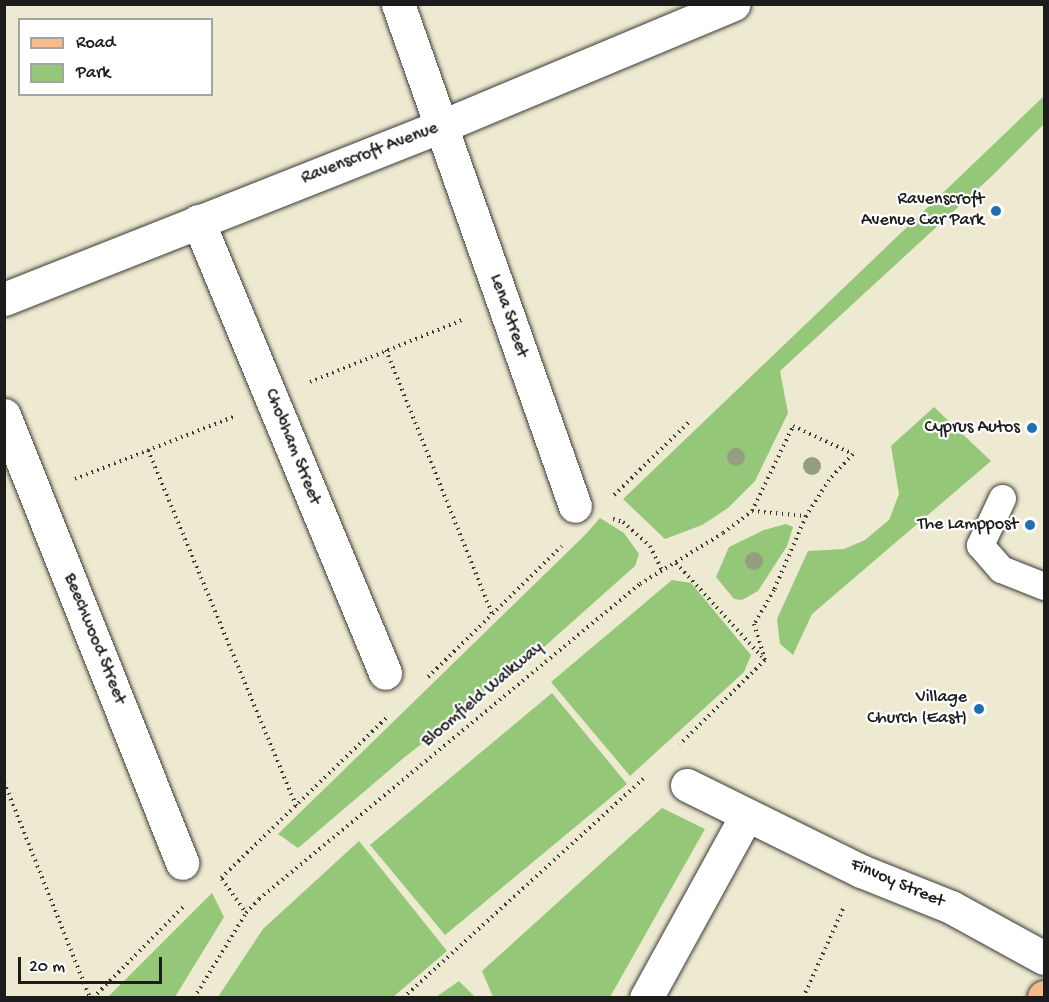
<!DOCTYPE html>
<html>
<head>
<meta charset="utf-8">
<style>
  body { margin:0 }
  #map { position:relative; width:1049px; height:1002px; overflow:hidden; background:#eeead1; font-family:"Gochi Hand",sans-serif }
  div>[style] { position:absolute }
  [style*='--x'] { left:calc(var(--x)*1px); top:calc(var(--y)*1px); width:calc(var(--w)*1px); rotate:calc(var(--a)*1deg) }
  .green>* { inset:0; background:#94c778 }
  .path>* { height:4px; margin-top:-2px; transform-origin:0; background:repeating-linear-gradient(90deg,#3c3b37 0 1.5px,transparent 0 6px) }
  .roads { filter:drop-shadow(0 0 2px #3c3b37) drop-shadow(0 0 2px #3c3b37) }
  .lane>* { height:27px; margin:-13.5px; padding:0 13.5px; transform-origin:13.5px; border-radius:13.5px; background:#fff }
  .street>* { height:33px; margin:-16.5px; padding:0 16.5px; transform-origin:16.5px; border-radius:16.5px; background:#fff }
  .primary>* { height:33px; margin:-16.5px; padding:0 16.5px; transform-origin:16.5px; border-radius:16.5px; background:#fabb8c }
  .trees>* { width:18px; height:18px; margin:-9px; border-radius:50%; background:#959e82 }
  .dots>* { width:16px; height:16px; translate:-50% -50%; box-sizing:border-box; border:3px solid #fff; border-radius:50% }
  span { translate:-50% -50%; white-space:nowrap; text-align:center; line-height:1.15; -webkit-text-stroke:4.5px #fff; paint-order:stroke }
  .street-label { font-size:18px; color:#1c1c1c }
  .poi-label { font-size:18px; color:#1c1c1c }
  .right { translate:-100% -50%; text-align:right }
  .frame { position:absolute; inset:0; border:6px solid #1c1c1c; pointer-events:none }
  .legend { position:absolute; left:18px; top:18px; width:195px; height:78px; box-sizing:border-box; background:#fff; border:2px solid #a4a4a4; margin:0; padding:8px 10px; list-style:none; font-size:18px; color:#1c1c1c }
  .legend li { display:flex; align-items:center; gap:12px; height:30px }
  .legend b { width:30px; border:2px solid #a4a4a4 }
  .scale { position:absolute; left:18px; top:957px; width:144px; height:27px; box-sizing:border-box; border:3px solid #1c1c1c; border-top:0; padding-left:8px; font-size:18px; line-height:21px; white-space:nowrap; color:#1c1c1c; -webkit-text-stroke:4px #fff; paint-order:stroke }
</style>
</head>
<body>
<div id="map">
  <div class="green">
    <div style="clip-path:polygon(1044px 96px,1044px 124px,993px 175px,780px 371px,788px 413px,755px 481px,728px 508px,702px 525px,665px 539px,623px 499px)"></div>
    <div style="clip-path:polygon(934px 407px,991px 461px,812px 614px,793px 655px,780px 644px,777px 619px,808px 551px,844px 549px,865px 540px,889px 520px,899px 494px,891px 446px)"></div>
    <div style="clip-path:polygon(600px 518px,624px 533px,639px 554px,635px 566px,535px 655px,406px 756px,298px 848px,278px 834px,585px 535px)"></div>
    <div style="clip-path:polygon(786px 524px,793px 527px,787px 546px,758px 591px,742px 600px,734px 599px,716px 577px,729px 547px,764px 530px)"></div>
    <div style="clip-path:polygon(672px 580px,691px 583px,751px 655px,744px 672px,630px 776px,551px 682px)"></div>
    <div style="clip-path:polygon(552px 693px,627px 784px,445px 935px,370px 845px)"></div>
    <div style="clip-path:polygon(662px 808px,705px 829px,610px 997px,493px 997px,482px 971px)"></div>
    <div style="clip-path:polygon(359px 841px,447px 951px,393px 997px,218px 997px,263px 929px)"></div>
    <div style="clip-path:polygon(212px 893px,224px 917px,175px 997px,108px 997px)"></div>
    <div style="clip-path:polygon(459px 981px,475px 997px,436px 997px)"></div>
  </div>
  <div class="path">
    <div style="--x:386;--y:350;--w:284;--a:68.1"></div>
    <div style="--x:310;--y:382;--w:166;--a:-22.2"></div>
    <div style="--x:148;--y:450;--w:386;--a:67.4"></div>
    <div style="--x:75;--y:479;--w:170;--a:-21.4"></div>
    <div style="--x:614;--y:495;--w:105;--a:-44.2"></div>
    <div style="--x:752;--y:511;--w:54;--a:5.3"></div>
    <div style="--x:613;--y:519;--w:10;--a:17"></div>
    <div style="--x:623;--y:522;--w:36;--a:42"></div>
    <div style="--x:650;--y:546;--w:28;--a:64"></div>
    <div style="--x:676;--y:563;--w:127;--a:47.5"></div>
    <div style="--x:428;--y:677;--w:187;--a:-44.4"></div>
    <div style="--x:4;--y:782;--w:232;--a:68.3"></div>
    <div style="--x:221;--y:878;--w:233;--a:-44.1"></div>
    <div style="--x:222;--y:879;--w:42;--a:54.8"></div>
    <div style="--x:93;--y:998;--w:131;--a:-45.3"></div>
    <div style="--x:194;--y:998;--w:100;--a:-58.5"></div>
    <div style="--x:246;--y:913;--w:19;--a:-47"></div>
    <div style="--x:259;--y:899;--w:494;--a:-39.6"></div>
    <div style="--x:640;--y:584;--w:97;--a:-31.6"></div>
    <div style="--x:723;--y:533;--w:36;--a:-37"></div>
    <div style="--x:752;--y:511;--w:94;--a:-64.2"></div>
    <div style="--x:793;--y:426;--w:66;--a:25"></div>
    <div style="--x:853;--y:454;--w:35;--a:133"></div>
    <div style="--x:829;--y:480;--w:43;--a:122.6"></div>
    <div style="--x:806;--y:516;--w:81;--a:113.4"></div>
    <div style="--x:774;--y:590;--w:39;--a:120"></div>
    <div style="--x:754;--y:624;--w:38;--a:73"></div>
    <div style="--x:765;--y:660;--w:120;--a:135.3"></div>
    <div style="--x:403;--y:998;--w:329;--a:-42.4"></div>
    <div style="--x:803;--y:998;--w:98;--a:-65.8"></div>
  </div>
  <div class="roads">
    <div class="lane">
      <div style="--x:1002;--y:498;--w:52;--a:115.1"></div>
      <div style="--x:980;--y:545;--w:32;--a:49"></div>
      <div style="--x:1001;--y:569;--w:46;--a:21.6"></div>
    </div>
    <div class="street">
      <div style="--x:398;--y:4;--w:532;--a:70.58"></div>
      <div style="--x:198;--y:221;--w:489;--a:67.5"></div>
      <div style="--x:4;--y:299;--w:471;--a:-21.6"></div>
      <div style="--x:442;--y:126;--w:316;--a:-22.7"></div>
      <div style="--x:4;--y:415;--w:482;--a:68.3"></div>
      <div style="--x:687;--y:785;--w:194;--a:26.3"></div>
      <div style="--x:861;--y:871;--w:97;--a:21.8"></div>
      <div style="--x:951;--y:907;--w:106;--a:28.7"></div>
      <div style="--x:646;--y:998;--w:208;--a:-61.2"></div>
    </div>
    <div class="primary">
      <div style="--x:1044;--y:998;--w:1;--a:-90"></div>
    </div>
  </div>
  <div class="trees">
    <div style="left:736px;top:457px"></div>
    <div style="left:812px;top:466px"></div>
    <div style="left:754px;top:561px"></div>
  </div>
  <div class="dots">
    <div style="left:996px;top:211px;background:#1f6fb2"></div>
    <div style="left:1032px;top:428px;background:#1f6fb2"></div>
    <div style="left:1030px;top:525px;background:#1f6fb2"></div>
    <div style="left:979px;top:709px;background:#1f6fb2"></div>
  </div>
  <div class="street-label">
    <span style="left:370px;top:154px;rotate:-21deg">Ravenscroft Avenue</span>
    <span style="left:508px;top:316px;rotate:71deg">Lena Street</span>
    <span style="left:292px;top:447px;rotate:68deg">Chobham Street</span>
    <span style="left:94px;top:639px;rotate:68deg">Beechwood Street</span>
    <span style="left:483px;top:695px;rotate:-40deg">Bloomfield Walkway</span>
    <span style="left:897px;top:884px;rotate:23deg">Finvoy Street</span>
  </div>
  <div class="poi-label">
    <span class="right" style="left:984px;top:211px">Ravenscroft<br>Avenue Car Park</span>
    <span class="right" style="left:1020px;top:428px">Cyprus Autos</span>
    <span class="right" style="left:1018px;top:525px">The Lamppost</span>
    <span class="right" style="left:967px;top:709px">Village<br>Church (East)</span>
  </div>
  <div class="frame"></div>
  <ul class="legend">
  <li><b style="height:8px;background:#fabb8c"></b>Road</li>
  <li><b style="height:16px;background:#94c778"></b>Park</li>
  </ul>
  <div class="scale">20 m</div>
</div>
</body>
</html>
